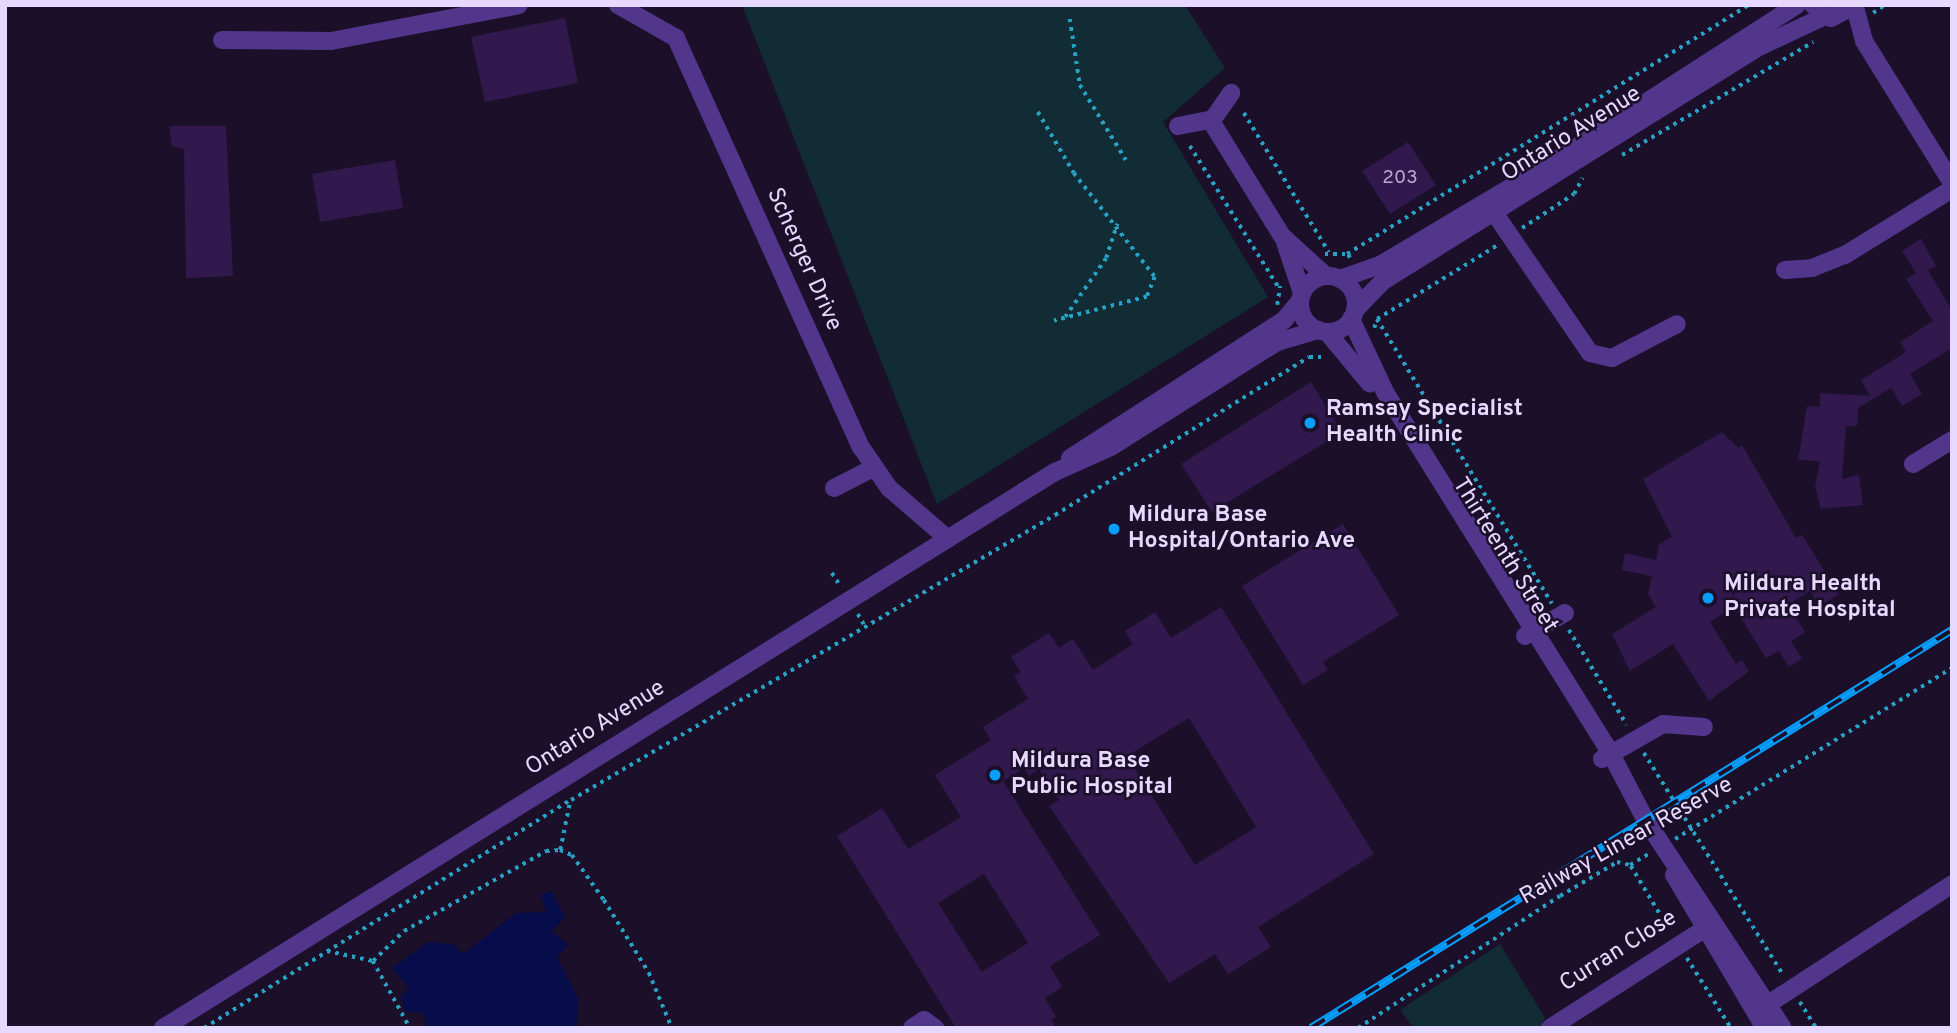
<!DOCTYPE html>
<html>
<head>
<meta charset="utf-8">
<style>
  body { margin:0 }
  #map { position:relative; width:1957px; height:1033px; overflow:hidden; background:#1b0f2a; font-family:Overpass,sans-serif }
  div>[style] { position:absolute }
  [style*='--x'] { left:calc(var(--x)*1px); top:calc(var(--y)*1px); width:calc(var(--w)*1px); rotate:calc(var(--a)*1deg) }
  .green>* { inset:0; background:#112c35 }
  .water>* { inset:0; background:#070c4b }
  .building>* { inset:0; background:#32194d }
  .path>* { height:3.5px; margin-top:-1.75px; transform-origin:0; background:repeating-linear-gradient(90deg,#27a1c4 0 3.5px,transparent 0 8.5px) }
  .minor>* { height:18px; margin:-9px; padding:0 9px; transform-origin:9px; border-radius:9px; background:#52368c }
  .minor>.ring { margin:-9px; padding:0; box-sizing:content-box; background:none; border:18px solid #52368c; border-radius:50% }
  .rail>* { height:8px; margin-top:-4px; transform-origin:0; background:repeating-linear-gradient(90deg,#1b0f2a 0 16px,#049fff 0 32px); box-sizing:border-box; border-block:2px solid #049fff }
  .dots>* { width:19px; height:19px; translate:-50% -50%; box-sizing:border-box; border:4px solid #1b0f2a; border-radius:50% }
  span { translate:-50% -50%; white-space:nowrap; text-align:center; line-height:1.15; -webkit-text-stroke:5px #1b0f2a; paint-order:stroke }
  .number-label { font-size:19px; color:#baa8d2 }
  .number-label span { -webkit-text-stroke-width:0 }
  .street-label { font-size:23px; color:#e7d8ff }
  .poi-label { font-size:23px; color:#e7d8ff; font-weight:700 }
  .left { translate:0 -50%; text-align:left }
  .frame { position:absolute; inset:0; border:7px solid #e7d8ff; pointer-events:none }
</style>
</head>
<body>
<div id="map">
  <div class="green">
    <div style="clip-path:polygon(742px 5px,1185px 5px,1225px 68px,1163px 122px,1268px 297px,937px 504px)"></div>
    <div style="clip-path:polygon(1500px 944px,1545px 1018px,1540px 1028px,1414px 1028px,1400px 1010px)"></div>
  </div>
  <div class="water">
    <div style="clip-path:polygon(552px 891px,565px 918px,551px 931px,569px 945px,557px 957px,578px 998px,577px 1028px,427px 1028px,423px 1012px,405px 1012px,401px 997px,409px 988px,392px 968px,429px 942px,453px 944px,463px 954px,516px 913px,547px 912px,540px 895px)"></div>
  </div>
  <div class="building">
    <div style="clip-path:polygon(565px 18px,578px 83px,485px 102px,471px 37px)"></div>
    <div style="clip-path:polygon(169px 126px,226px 126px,233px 276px,186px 278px,184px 149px,172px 146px)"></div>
    <div style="clip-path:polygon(1408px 142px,1436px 185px,1390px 214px,1362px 171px)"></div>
    <div style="clip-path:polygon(395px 160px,403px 208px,320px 222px,312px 174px)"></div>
    <div style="clip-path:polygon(1921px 239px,1936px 266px,1928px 270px,1952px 311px,1952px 348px,1910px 374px,1922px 394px,1902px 406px,1891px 388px,1858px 408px,1857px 426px,1846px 426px,1842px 479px,1859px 475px,1863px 505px,1821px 509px,1815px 486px,1820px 461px,1798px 460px,1807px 406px,1820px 407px,1820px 393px,1870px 396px,1861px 380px,1906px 352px,1900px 342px,1933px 321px,1906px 279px,1916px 273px,1902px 251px)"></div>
    <div style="clip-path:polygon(1311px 382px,1342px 432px,1212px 512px,1181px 464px)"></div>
    <div style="clip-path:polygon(1722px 432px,1738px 448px,1742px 445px,1796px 538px,1802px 535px,1839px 594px,1820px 606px,1810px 591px,1788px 605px,1805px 632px,1791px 641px,1802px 659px,1789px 667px,1779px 651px,1766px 658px,1734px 607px,1710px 622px,1736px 664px,1742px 660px,1749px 671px,1709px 701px,1673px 644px,1630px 671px,1612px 634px,1656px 607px,1648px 594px,1652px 576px,1622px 570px,1625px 553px,1656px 560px,1659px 544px,1672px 537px,1643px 479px)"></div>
    <div style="clip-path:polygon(1343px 524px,1399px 615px,1323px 662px,1328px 670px,1303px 685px,1242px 586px)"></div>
    <div style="clip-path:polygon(evenodd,1221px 607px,1374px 854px,1258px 927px,1271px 947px,1228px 974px,1215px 954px,1169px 983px,1049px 806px,1059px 800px,1039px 769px,1029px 776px,1024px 768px,1003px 781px,1100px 935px,1050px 966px,1062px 987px,1045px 998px,1056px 1017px,1051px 1020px,1056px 1028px,956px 1028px,837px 836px,882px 808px,908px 849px,961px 817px,935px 775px,991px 740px,983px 727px,1028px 699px,1014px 676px,1021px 672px,1011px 657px,1049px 633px,1059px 648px,1073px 639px,1093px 670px,1133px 644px,1125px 631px,1155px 612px,1171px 638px,1221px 607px,1189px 718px,1256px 827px,1195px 865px,1127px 756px,1189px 718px,1221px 607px,984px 874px,1028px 943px,982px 972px,938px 903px,984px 874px)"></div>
  </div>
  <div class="path">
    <div style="--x:1873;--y:13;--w:14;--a:-34"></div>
    <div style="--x:1070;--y:19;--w:67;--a:81.4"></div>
    <div style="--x:1080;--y:85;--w:88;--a:58.5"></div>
    <div style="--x:1038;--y:112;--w:71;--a:59.5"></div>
    <div style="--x:1074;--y:173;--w:132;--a:52.1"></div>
    <div style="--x:1155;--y:277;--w:22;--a:112"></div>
    <div style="--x:1147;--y:297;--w:96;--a:165.5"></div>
    <div style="--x:1244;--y:113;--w:163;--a:58.6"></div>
    <div style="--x:1190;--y:146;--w:168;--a:57.9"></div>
    <div style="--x:1622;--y:155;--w:222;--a:-30.6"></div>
    <div style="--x:1522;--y:228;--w:62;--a:-33.2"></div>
    <div style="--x:1574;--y:194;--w:18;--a:-63"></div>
    <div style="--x:1325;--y:254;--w:22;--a:0"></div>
    <div style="--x:1350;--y:258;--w:5;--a:-127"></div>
    <div style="--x:1347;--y:254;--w:473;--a:-31.8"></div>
    <div style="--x:1277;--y:305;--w:19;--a:-81"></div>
    <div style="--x:1065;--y:317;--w:72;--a:-55.2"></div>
    <div style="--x:1106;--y:258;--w:36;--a:-72"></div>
    <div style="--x:1377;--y:319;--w:334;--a:58.4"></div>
    <div style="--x:1374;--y:328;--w:9;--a:-72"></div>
    <div style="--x:1377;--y:319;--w:140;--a:-31.5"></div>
    <div style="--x:832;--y:573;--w:17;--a:57"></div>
    <div style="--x:858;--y:614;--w:16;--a:60"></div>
    <div style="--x:1569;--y:630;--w:111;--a:58.6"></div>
    <div style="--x:1644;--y:753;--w:262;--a:57.9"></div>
    <div style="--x:1675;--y:839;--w:326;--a:-31.7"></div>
    <div style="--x:560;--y:850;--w:50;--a:-78.5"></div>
    <div style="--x:1631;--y:866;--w:76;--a:59"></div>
    <div style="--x:327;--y:951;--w:47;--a:12.3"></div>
    <div style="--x:1687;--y:958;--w:83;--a:57.8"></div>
    <div style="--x:373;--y:961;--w:43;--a:-44.1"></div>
    <div style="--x:404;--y:931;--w:163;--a:-29.4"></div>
    <div style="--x:546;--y:851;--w:14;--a:-4"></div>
    <div style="--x:560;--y:850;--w:13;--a:23"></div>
    <div style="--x:572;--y:855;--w:55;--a:54.6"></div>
    <div style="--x:604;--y:900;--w:86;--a:58.3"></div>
    <div style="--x:649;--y:973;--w:60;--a:67.3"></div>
    <div style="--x:373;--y:961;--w:77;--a:61.1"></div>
    <div style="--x:1800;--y:1002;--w:31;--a:58"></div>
    <div style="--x:204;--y:1028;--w:432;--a:-31.9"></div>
    <div style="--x:571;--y:800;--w:562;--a:-30.49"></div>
    <div style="--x:1055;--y:515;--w:299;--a:-31.9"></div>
    <div style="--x:1309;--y:357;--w:16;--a:0"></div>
    <div style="--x:1358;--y:1028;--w:241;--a:-33.2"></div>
    <div style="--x:1560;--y:896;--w:66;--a:-30.8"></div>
    <div style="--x:1617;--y:862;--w:13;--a:13"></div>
    <div style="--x:1630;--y:865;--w:23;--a:-31"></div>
  </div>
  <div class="minor">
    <div style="--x:618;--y:5;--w:67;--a:29.6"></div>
    <div style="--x:676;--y:38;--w:449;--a:65.7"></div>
    <div style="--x:861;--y:447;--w:50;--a:55.7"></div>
    <div style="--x:889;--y:488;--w:78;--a:40.8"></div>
    <div style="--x:1813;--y:5;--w:22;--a:36"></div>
    <div style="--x:1831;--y:18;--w:27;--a:-28"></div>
    <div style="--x:1855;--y:7;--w:35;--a:75"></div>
    <div style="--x:1864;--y:41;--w:167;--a:58.2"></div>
    <div style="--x:222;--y:40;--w:109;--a:0.5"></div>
    <div style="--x:331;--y:41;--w:191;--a:-10.8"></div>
    <div style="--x:1211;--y:121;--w:135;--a:58.3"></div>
    <div style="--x:1282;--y:236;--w:59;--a:42.3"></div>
    <div style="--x:1178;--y:126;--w:36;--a:-11"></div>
    <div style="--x:1213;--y:119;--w:32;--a:-55"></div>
    <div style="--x:1489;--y:205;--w:179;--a:55.7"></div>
    <div style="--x:1590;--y:353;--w:23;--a:13"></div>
    <div style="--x:1612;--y:358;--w:73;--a:-27.6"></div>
    <div style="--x:1285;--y:242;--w:54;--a:71.6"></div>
    <div style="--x:1785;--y:270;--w:27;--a:-4"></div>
    <div style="--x:1812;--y:268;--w:35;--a:-22"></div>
    <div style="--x:1845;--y:255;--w:126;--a:-31.7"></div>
    <div class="ring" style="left:1300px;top:276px;width:38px;height:38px"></div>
    <div style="--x:1340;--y:279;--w:42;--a:-19.3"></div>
    <div style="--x:1380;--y:265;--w:194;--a:-30.7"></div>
    <div style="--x:1547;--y:166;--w:297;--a:-32.8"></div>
    <div style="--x:1355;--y:310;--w:40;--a:-46"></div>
    <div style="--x:1383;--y:281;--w:445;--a:-31.9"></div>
    <div style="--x:1761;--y:46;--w:71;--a:-25.1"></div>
    <div style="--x:1351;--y:319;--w:81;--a:65"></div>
    <div style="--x:1385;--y:392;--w:427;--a:58"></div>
    <div style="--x:1611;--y:754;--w:73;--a:62.4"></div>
    <div style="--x:1645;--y:819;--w:250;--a:56.6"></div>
    <div style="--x:1327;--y:332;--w:67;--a:50.4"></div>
    <div style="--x:1070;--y:458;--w:255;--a:-32.8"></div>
    <div style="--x:1284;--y:320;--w:23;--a:-50"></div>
    <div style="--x:1913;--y:464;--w:46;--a:-31.6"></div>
    <div style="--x:834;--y:488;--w:44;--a:-27.1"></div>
    <div style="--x:1525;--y:636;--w:46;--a:-29.9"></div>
    <div style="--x:1602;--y:759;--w:70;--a:-29.8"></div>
    <div style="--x:1663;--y:724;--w:41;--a:4.2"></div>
    <div style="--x:1674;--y:875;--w:178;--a:59.3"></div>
    <div style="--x:1756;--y:1012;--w:234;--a:-33.1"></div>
    <div style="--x:163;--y:1028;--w:1051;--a:-31.94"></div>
    <div style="--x:1055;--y:472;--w:61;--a:-24.1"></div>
    <div style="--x:1111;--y:447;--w:196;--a:-32.3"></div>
    <div style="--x:1277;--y:342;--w:43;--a:-16.3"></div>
    <div style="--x:912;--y:1028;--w:14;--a:-34"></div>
    <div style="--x:924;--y:1020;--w:14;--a:36"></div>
    <div style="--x:1550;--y:1028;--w:193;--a:-32.7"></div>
  </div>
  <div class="rail">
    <div style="--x:1311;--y:1028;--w:755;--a:-31.84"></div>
  </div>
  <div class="dots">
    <div style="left:1310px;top:423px;background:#049fff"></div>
    <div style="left:1114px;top:529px;background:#049fff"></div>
    <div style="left:1708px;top:598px;background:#049fff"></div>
    <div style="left:995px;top:775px;background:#049fff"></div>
  </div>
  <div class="number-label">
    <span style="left:1400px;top:179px">203</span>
  </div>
  <div class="street-label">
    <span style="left:1572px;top:135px;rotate:-32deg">Ontario Avenue</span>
    <span style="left:803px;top:260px;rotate:66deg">Scherger Drive</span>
    <span style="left:1504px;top:556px;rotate:58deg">Thirteenth Street</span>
    <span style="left:596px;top:729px;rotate:-32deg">Ontario Avenue</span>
    <span style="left:1627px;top:842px;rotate:-29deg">Railway Linear Reserve</span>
    <span style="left:1619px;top:952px;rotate:-32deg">Curran Close</span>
  </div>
  <div class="poi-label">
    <span class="left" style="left:1326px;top:423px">Ramsay Specialist<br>Health Clinic</span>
    <span class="left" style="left:1128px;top:529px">Mildura Base<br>Hospital/Ontario Ave</span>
    <span class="left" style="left:1724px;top:598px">Mildura Health<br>Private Hospital</span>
    <span class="left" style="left:1011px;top:775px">Mildura Base<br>Public Hospital</span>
  </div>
  <div class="frame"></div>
</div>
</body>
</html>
